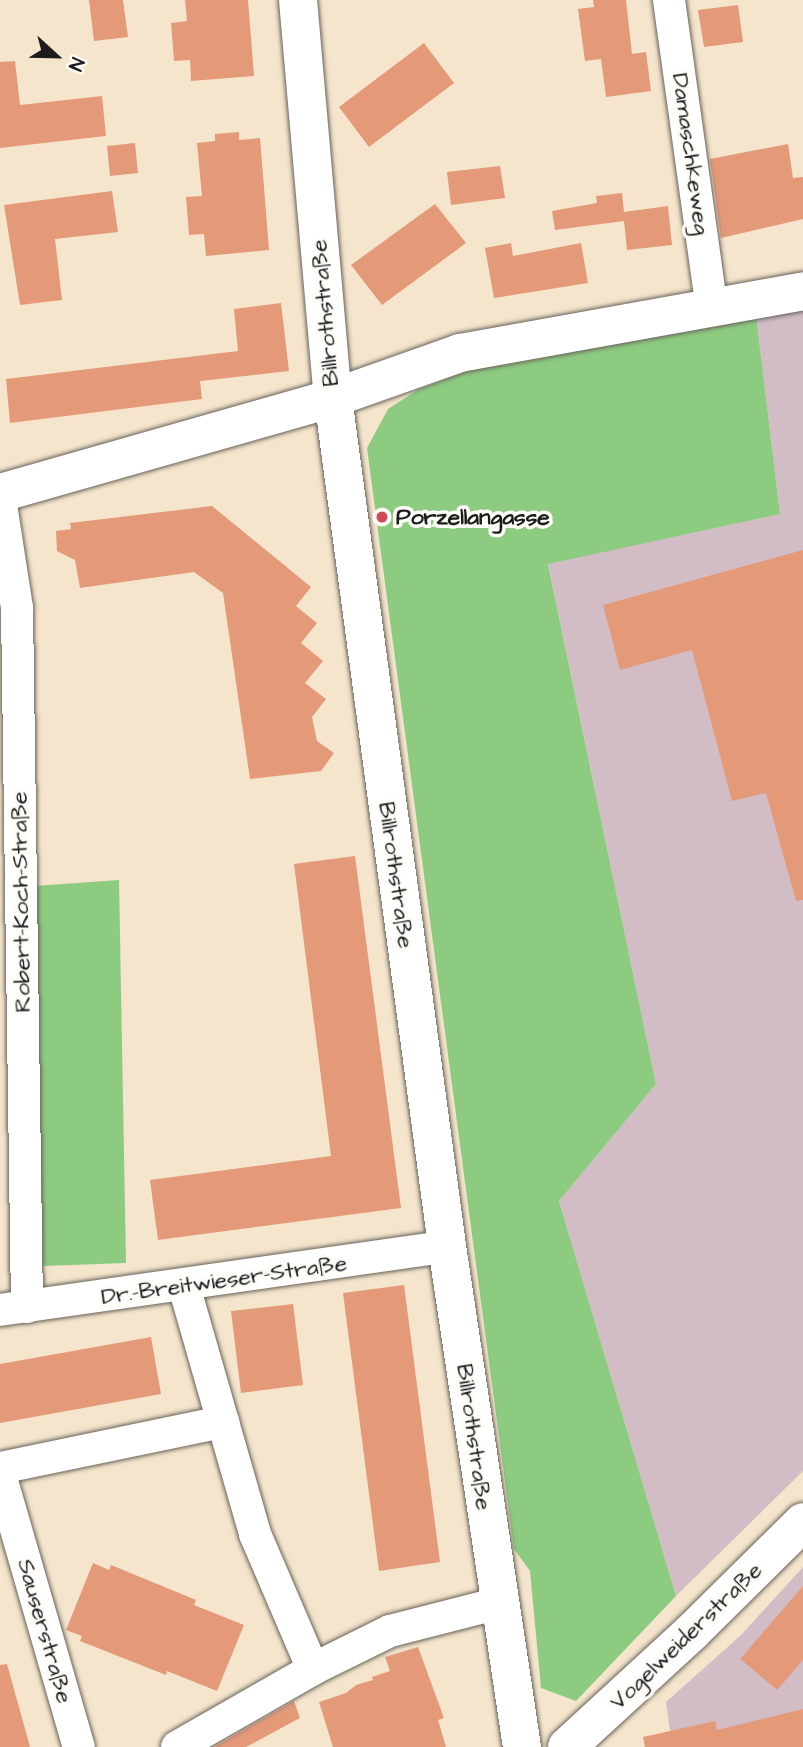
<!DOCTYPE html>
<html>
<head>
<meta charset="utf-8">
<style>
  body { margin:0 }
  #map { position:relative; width:803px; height:1747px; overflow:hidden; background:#f5e5cc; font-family:"Architects Daughter",sans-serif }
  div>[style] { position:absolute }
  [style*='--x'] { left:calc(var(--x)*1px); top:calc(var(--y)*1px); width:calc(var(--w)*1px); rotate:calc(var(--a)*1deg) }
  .industrial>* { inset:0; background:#d2bdc7 }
  .green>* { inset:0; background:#8dcb81 }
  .building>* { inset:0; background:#e49a79 }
  .roads { filter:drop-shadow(0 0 2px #68625a) drop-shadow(0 0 2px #68625a) }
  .street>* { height:32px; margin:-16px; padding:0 16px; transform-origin:16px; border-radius:16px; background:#fff }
  .secondary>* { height:38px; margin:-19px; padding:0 19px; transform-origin:19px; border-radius:19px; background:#fff }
  .dots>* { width:19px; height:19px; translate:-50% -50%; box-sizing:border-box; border:4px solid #fdfcf7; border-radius:50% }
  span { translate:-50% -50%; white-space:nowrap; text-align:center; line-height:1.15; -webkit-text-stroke:7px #fdfcf7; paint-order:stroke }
  .street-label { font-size:23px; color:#1c1c1c }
  .poi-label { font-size:23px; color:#1c1c1c; font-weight:700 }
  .left { translate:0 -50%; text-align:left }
  .north { position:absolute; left:21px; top:21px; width:70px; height:70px; -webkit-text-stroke:5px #fdfcf7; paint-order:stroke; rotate:112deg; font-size:19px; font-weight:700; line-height:28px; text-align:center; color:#1c1c1c }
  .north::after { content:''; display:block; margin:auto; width:24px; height:32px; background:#1c1c1c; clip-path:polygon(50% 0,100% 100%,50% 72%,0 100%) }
</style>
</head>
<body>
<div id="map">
  <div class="industrial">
    <div style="clip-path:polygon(803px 306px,803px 1471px,676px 1596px,559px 1201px,656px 1084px,548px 563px,780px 514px,756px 315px)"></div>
    <div style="clip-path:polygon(803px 1567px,803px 1747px,670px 1731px,666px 1702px,741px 1635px)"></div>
  </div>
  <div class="green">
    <div style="clip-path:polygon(756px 315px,780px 514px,548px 564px,656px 1084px,559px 1201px,676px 1596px,576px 1701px,541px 1688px,530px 1571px,514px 1549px,367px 448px,388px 409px,419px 389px,482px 366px)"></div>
    <div style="clip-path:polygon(119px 880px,126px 1263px,43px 1266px,35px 886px)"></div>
  </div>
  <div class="building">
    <div style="clip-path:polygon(89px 0,123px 0,128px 37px,94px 41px)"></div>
    <div style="clip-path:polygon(185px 0,248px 0,254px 76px,191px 81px,190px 60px,174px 61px,171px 23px,187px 21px)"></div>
    <div style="clip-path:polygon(593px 0,626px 0,632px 54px,646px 52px,651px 91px,606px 97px,601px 59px,585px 61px,578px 9px,594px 7px)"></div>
    <div style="clip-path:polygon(738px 5px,743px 42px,704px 47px,698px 10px)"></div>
    <div style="clip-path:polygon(424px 43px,454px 83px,369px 147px,339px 107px)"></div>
    <div style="clip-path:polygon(15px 61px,20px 105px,102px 96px,106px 136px,0 148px,0 62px)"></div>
    <div style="clip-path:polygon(239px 132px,239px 140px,260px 138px,269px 250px,206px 256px,204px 234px,189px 235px,186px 197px,202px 196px,197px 143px,215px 141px,215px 134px)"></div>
    <div style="clip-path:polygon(135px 143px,138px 173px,110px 176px,107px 146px)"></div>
    <div style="clip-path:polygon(788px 144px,793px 178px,803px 177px,803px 219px,721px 238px,710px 159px)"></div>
    <div style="clip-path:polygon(500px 166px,505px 198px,451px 205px,447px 172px)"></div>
    <div style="clip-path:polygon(112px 191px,118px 232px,55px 239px,62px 300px,20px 305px,4px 205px)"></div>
    <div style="clip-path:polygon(622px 193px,624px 212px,668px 206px,672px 245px,627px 250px,624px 221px,555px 230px,552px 211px,597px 203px,596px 196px)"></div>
    <div style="clip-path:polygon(435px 204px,466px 243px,382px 305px,351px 265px)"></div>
    <div style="clip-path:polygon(511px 243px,513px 256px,581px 243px,588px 283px,494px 298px,485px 248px)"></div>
    <div style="clip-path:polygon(281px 303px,289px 371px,200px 381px,202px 399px,10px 423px,6px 379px,238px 351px,234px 309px)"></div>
    <div style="clip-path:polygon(212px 506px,311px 587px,296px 606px,317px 623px,301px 643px,323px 661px,305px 683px,326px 699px,312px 717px,317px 741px,334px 753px,321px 771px,250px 779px,223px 593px,194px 572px,80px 588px,75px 560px,57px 551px,56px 531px,71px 529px,70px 523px)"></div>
    <div style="clip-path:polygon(803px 550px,803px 900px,796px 901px,766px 793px,732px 801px,692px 650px,620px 670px,603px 605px)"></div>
    <div style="clip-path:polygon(355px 856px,401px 1208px,158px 1240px,150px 1180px,331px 1156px,294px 864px)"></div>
    <div style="clip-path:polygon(404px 1285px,440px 1562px,379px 1571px,343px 1293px)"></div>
    <div style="clip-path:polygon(293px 1304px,303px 1385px,241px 1393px,231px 1311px)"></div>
    <div style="clip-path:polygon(151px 1337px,161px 1394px,0 1423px,0 1364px)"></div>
    <div style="clip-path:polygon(93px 1563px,109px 1570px,111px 1565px,196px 1600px,194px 1605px,244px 1625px,217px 1691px,167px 1671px,166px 1675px,80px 1641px,82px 1636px,66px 1630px)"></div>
    <div style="clip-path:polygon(803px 1586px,803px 1660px,777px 1690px,740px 1659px)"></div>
    <div style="clip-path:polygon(418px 1647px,444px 1718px,438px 1720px,446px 1747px,333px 1747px,319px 1702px,346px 1693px,356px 1685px,373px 1680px,372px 1677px,390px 1671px,385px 1657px)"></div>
    <div style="clip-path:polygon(7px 1664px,30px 1747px,0 1747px,0 1665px)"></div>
    <div style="clip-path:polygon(294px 1701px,300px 1718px,246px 1747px,214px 1747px)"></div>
    <div style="clip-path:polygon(803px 1709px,803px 1747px,645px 1747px,643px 1737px,715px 1721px,717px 1730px)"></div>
  </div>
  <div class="roads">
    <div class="street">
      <div style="--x:669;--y:0;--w:311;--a:82.1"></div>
      <div style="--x:0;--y:498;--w:111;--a:81.2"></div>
      <div style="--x:17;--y:608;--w:699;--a:89.18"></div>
      <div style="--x:184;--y:1286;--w:258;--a:74"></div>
      <div style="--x:255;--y:1534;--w:147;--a:66.8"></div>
      <div style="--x:313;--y:1669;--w:86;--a:-26.3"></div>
      <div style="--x:390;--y:1631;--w:113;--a:-14.4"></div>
      <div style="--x:0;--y:1310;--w:452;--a:-8.1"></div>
      <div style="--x:0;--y:1468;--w:228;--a:-11.7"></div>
      <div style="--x:0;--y:1474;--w:284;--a:73.9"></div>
      <div style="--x:177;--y:1747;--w:157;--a:-29.8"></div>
    </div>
    <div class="secondary">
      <div style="--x:298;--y:0;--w:400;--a:85"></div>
      <div style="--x:333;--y:398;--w:856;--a:82.34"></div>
      <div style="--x:447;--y:1246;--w:507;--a:81.49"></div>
      <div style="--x:0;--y:493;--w:346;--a:-15.9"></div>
      <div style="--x:333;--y:398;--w:135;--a:-19.5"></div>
      <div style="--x:460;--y:353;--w:349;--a:-10.2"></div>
      <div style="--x:567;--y:1747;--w:170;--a:-42.6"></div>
      <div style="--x:692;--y:1632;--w:156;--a:-44.7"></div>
    </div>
  </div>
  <div class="dots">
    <div style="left:382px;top:517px;background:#d1495b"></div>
  </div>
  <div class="street-label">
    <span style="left:691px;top:154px;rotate:82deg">Damaschkeweg</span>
    <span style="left:325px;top:313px;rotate:-95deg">Billrothstraße</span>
    <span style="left:396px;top:875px;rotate:82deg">Billrothstraße</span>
    <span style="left:21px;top:902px;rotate:-91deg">Robert-Koch-Straße</span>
    <span style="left:224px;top:1280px;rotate:-8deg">Dr.-Breitwieser-Straße</span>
    <span style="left:474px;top:1437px;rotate:82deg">Billrothstraße</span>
    <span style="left:45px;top:1631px;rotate:74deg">Sauserstraße</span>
    <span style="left:686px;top:1636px;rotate:-44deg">Vogelweiderstraße</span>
  </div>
  <div class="poi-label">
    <span class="left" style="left:396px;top:517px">Porzellangasse</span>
  </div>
  <div class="north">N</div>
</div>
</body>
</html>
